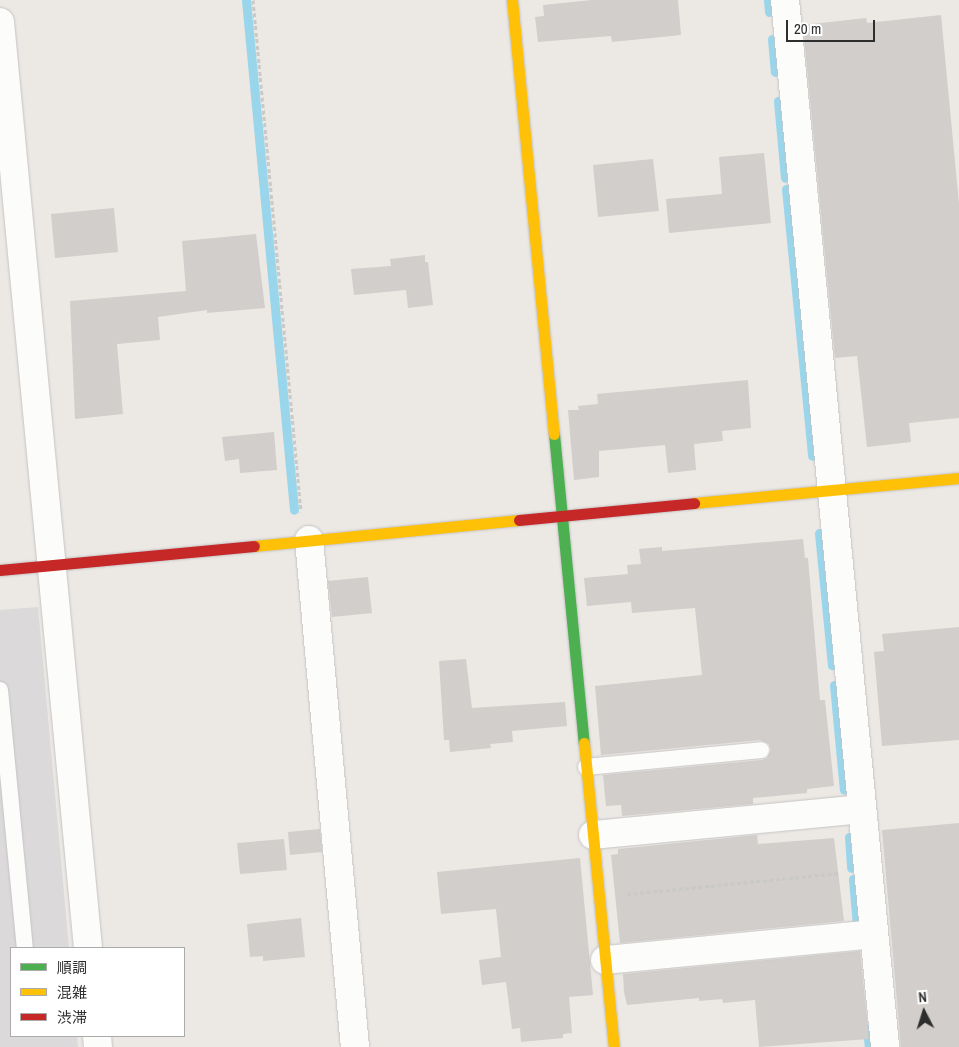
<!DOCTYPE html>
<html>
<head>
<meta charset="utf-8">
<style>
  body { margin:0 }
  #map { position:relative; width:959px; height:1047px; overflow:hidden; background:#ece8e4; font-family:"Archivo Narrow","Noto Sans JP",sans-serif }
  div>[style] { position:absolute }
  [style*='--x'] { left:calc(var(--x)*1px); top:calc(var(--y)*1px); width:calc(var(--w)*1px); rotate:calc(var(--a)*1deg) }
  .industrial>* { inset:0; background:#dcd9db }
  .stream>* { height:9px; margin:-4.5px; padding:0 4.5px; transform-origin:4.5px; border-radius:4.5px; background:#99d6ec }
  .building>* { inset:0; background:#d1cecb }
  .path>* { height:3px; margin-top:-1.5px; transform-origin:0; background:repeating-linear-gradient(90deg,#c9c9c8 0 4px,transparent 0 6.5px) }
  .roads { filter:drop-shadow(0 0 1px #c5c4c5) drop-shadow(0 0 1px #c5c4c5) }
  .lane>* { height:16px; margin:-8px; padding:0 8px; transform-origin:8px; border-radius:8px; background:#fcfcfb }
  .street>* { height:28px; margin:-14px; padding:0 14px; transform-origin:14px; border-radius:14px; background:#fcfcfb }
  .fast>* { height:11px; margin:-5.5px; padding:0 5.5px; transform-origin:5.5px; border-radius:5.5px; background:#4caf50 }
  .slow>* { height:11px; margin:-5.5px; padding:0 5.5px; transform-origin:5.5px; border-radius:5.5px; background:#ffc107 }
  .jam>* { height:11px; margin:-5.5px; padding:0 5.5px; transform-origin:5.5px; border-radius:5.5px; background:#c62828 }
  span { translate:-50% -50%; white-space:nowrap; text-align:center; line-height:1.15; -webkit-text-stroke:4px #fff; paint-order:stroke }
  .legend { position:absolute; left:10px; top:947px; width:175px; height:90px; box-sizing:border-box; background:#fff; border:1px solid #ababab; margin:0; padding:6px 9px; list-style:none; font-size:15px; color:#2e2e2e }
  .legend li { display:flex; align-items:center; gap:10px; height:25px }
  .legend b { width:25px; border:1px solid #ababab }
  .north { position:absolute; left:899px; top:987px; width:50px; height:50px; -webkit-text-stroke:4px #fff; paint-order:stroke; rotate:355deg; font-size:14px; font-weight:700; line-height:20px; text-align:center; color:#2e2e2e }
  .north::after { content:''; display:block; margin:auto; width:18px; height:22px; background:#2e2e2e; clip-path:polygon(50% 0,100% 100%,50% 72%,0 100%) }
  .scale { position:absolute; left:786px; top:20px; width:89px; height:22px; box-sizing:border-box; border:2px solid #2e2e2e; border-top:0; padding-left:6px; font-size:15px; line-height:18px; white-space:nowrap; color:#2e2e2e; -webkit-text-stroke:4px #fff; paint-order:stroke }
</style>
</head>
<body>
<div id="map">
  <div class="industrial">
    <div style="clip-path:polygon(38px 607px,69px 948px,11px 948px,11px 1036px,77px 1036px,78px 1047px,0 1047px,0 610px)"></div>
  </div>
  <div class="stream">
    <div style="--x:246;--y:0;--w:512;--a:84.62"></div>
    <div style="--x:768;--y:0;--w:12;--a:85"></div>
    <div style="--x:772;--y:39;--w:33;--a:85"></div>
    <div style="--x:778;--y:101;--w:77;--a:84.8"></div>
    <div style="--x:786;--y:189;--w:268;--a:84.4"></div>
    <div style="--x:819;--y:533;--w:133;--a:84.4"></div>
    <div style="--x:834;--y:685;--w:105;--a:84.6"></div>
    <div style="--x:849;--y:837;--w:31;--a:86"></div>
    <div style="--x:853;--y:879;--w:47;--a:85.1"></div>
    <div style="--x:867;--y:1029;--w:18;--a:84"></div>
  </div>
  <div class="building">
    <div style="clip-path:polygon(592px 0,678px 0,681px 35px,612px 42px,611px 36px,538px 42px,535px 17px,544px 16px,543px 5px)"></div>
    <div style="clip-path:polygon(941px 15px,959px 204px,959px 418px,909px 423px,911px 442px,867px 447px,857px 356px,835px 358px,803px 25px,866px 18px,867px 23px)"></div>
    <div style="clip-path:polygon(764px 153px,771px 223px,669px 233px,666px 199px,722px 194px,719px 157px)"></div>
    <div style="clip-path:polygon(653px 159px,659px 211px,598px 217px,593px 165px)"></div>
    <div style="clip-path:polygon(114px 208px,118px 252px,55px 258px,51px 214px)"></div>
    <div style="clip-path:polygon(256px 234px,265px 308px,207px 313px,207px 310px,158px 317px,160px 340px,117px 344px,123px 414px,75px 419px,70px 301px,186px 291px,182px 241px)"></div>
    <div style="clip-path:polygon(425px 255px,425px 262px,428px 262px,433px 305px,408px 308px,406px 290px,354px 295px,351px 269px,391px 266px,390px 259px)"></div>
    <div style="clip-path:polygon(748px 380px,751px 428px,722px 431px,723px 441px,694px 444px,696px 470px,668px 473px,665px 445px,599px 451px,599px 477px,574px 480px,568px 410px,579px 410px,578px 406px,598px 404px,597px 394px)"></div>
    <div style="clip-path:polygon(274px 432px,277px 470px,240px 473px,239px 459px,225px 461px,222px 437px)"></div>
    <div style="clip-path:polygon(803px 539px,805px 558px,808px 558px,820px 700px,825px 700px,834px 786px,807px 789px,807px 793px,753px 798px,753px 804px,622px 816px,621px 805px,606px 806px,603px 775px,762px 760px,767px 758px,771px 750px,769px 744px,760px 740px,601px 755px,595px 686px,702px 675px,695px 608px,632px 613px,631px 602px,587px 606px,584px 578px,628px 574px,627px 565px,641px 564px,639px 549px,662px 547px,662px 551px)"></div>
    <div style="clip-path:polygon(368px 577px,372px 613px,332px 617px,328px 581px)"></div>
    <div style="clip-path:polygon(959px 627px,959px 740px,882px 746px,874px 652px,884px 651px,882px 634px)"></div>
    <div style="clip-path:polygon(466px 659px,472px 708px,565px 702px,567px 726px,512px 731px,513px 742px,490px 744px,491px 748px,450px 752px,449px 740px,444px 740px,439px 661px)"></div>
    <div style="clip-path:polygon(959px 823px,959px 1047px,901px 1047px,882px 830px)"></div>
    <div style="clip-path:polygon(320px 829px,322px 852px,290px 855px,288px 832px)"></div>
    <div style="clip-path:polygon(757px 835px,758px 844px,834px 838px,844px 921px,620px 943px,611px 855px,618px 854px,618px 849px)"></div>
    <div style="clip-path:polygon(284px 839px,287px 870px,240px 874px,237px 843px)"></div>
    <div style="clip-path:polygon(580px 858px,593px 995px,569px 997px,572px 1033px,563px 1034px,563px 1038px,521px 1042px,520px 1028px,512px 1029px,506px 982px,482px 985px,479px 960px,501px 957px,496px 909px,441px 914px,437px 872px)"></div>
    <div style="clip-path:polygon(301px 918px,305px 957px,263px 961px,263px 956px,250px 957px,247px 924px)"></div>
    <div style="clip-path:polygon(860px 951px,869px 1039px,759px 1047px,755px 1000px,723px 1003px,722px 999px,699px 1001px,699px 998px,627px 1005px,624px 992px,623px 974px)"></div>
  </div>
  <div class="path">
    <div style="--x:253;--y:0;--w:514;--a:84.64"></div>
    <div style="--x:627;--y:894;--w:214;--a:-5.6"></div>
  </div>
  <div class="roads">
    <div class="lane">
      <div style="--x:0;--y:690;--w:259;--a:84.5"></div>
      <div style="--x:586;--y:767;--w:176;--a:-5.5"></div>
    </div>
    <div class="street">
      <div style="--x:785;--y:0;--w:1052;--a:84.54"></div>
      <div style="--x:0;--y:22;--w:930;--a:84.57"></div>
      <div style="--x:309;--y:540;--w:509;--a:84.82"></div>
      <div style="--x:593;--y:835;--w:270;--a:-5.5"></div>
      <div style="--x:605;--y:960;--w:270;--a:-5.5"></div>
      <div style="--x:97;--y:1036;--w:11;--a:85"></div>
    </div>
    <div class="fast">
      <div style="--x:554;--y:434;--w:310;--a:84.5"></div>
    </div>
    <div class="slow">
      <div style="--x:512;--y:0;--w:436;--a:84.5"></div>
      <div style="--x:694;--y:503;--w:266;--a:-5.4"></div>
      <div style="--x:254;--y:546;--w:266;--a:-5.6"></div>
      <div style="--x:584;--y:743;--w:305;--a:84.4"></div>
    </div>
    <div class="jam">
      <div style="--x:519;--y:520;--w:176;--a:-5.5"></div>
      <div style="--x:0;--y:570;--w:255;--a:-5.4"></div>
    </div>
  </div>
  <ul class="legend">
  <li><b style="height:6px;background:#4caf50"></b>順調</li>
  <li><b style="height:6px;background:#ffc107"></b>混雑</li>
  <li><b style="height:6px;background:#c62828"></b>渋滞</li>
  </ul>
  <div class="north">N</div>
  <div class="scale">20 m</div>
</div>
</body>
</html>
